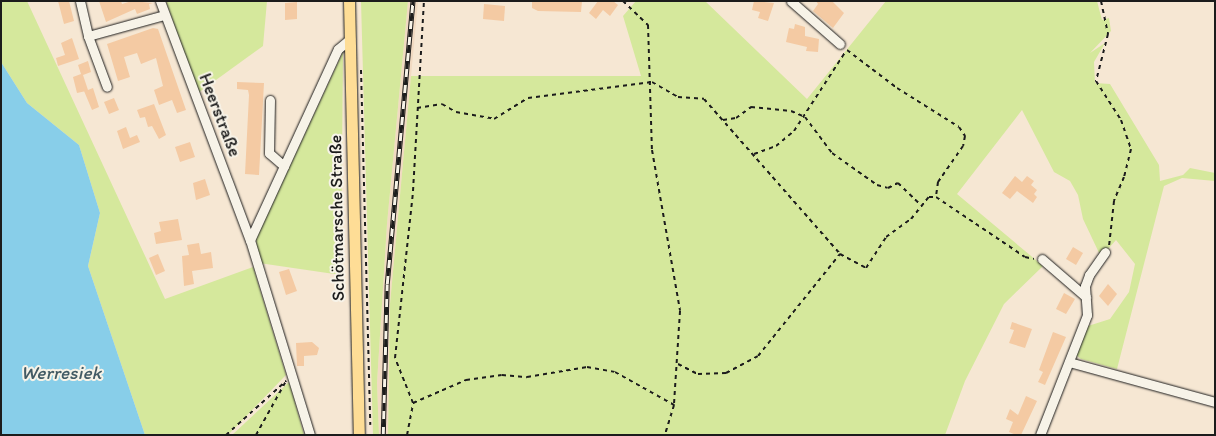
<!DOCTYPE html>
<html>
<head>
<meta charset="utf-8">
<style>
  body { margin:0 }
  #map { position:relative; width:1216px; height:436px; overflow:hidden; background:#f6e7d3; font-family:Itim,sans-serif }
  div>[style] { position:absolute }
  [style*='--x'] { left:calc(var(--x)*1px); top:calc(var(--y)*1px); width:calc(var(--w)*1px); rotate:calc(var(--a)*1deg) }
  .built>* { inset:0; background:#f1dac2 }
  .green>* { inset:0; background:#d5e89c }
  .water>* { inset:0; background:#88cee9 }
  .building>* { inset:0; background:#f4caa3 }
  .path>* { height:2px; margin-top:-1px; transform-origin:0; background:repeating-linear-gradient(90deg,#1c1c1c 0 4px,transparent 0 8px) }
  .roads { filter:drop-shadow(0 0 1px #1c1c1c) drop-shadow(0 0 1px #1c1c1c) }
  .minor>* { height:9px; margin:-4.5px; padding:0 4.5px; transform-origin:4.5px; border-radius:4.5px; background:#f7f3e8 }
  .major>* { height:11px; margin:-5.5px; padding:0 5.5px; transform-origin:5.5px; border-radius:5.5px; background:#fedd96 }
  .rail>* { height:4.5px; margin-top:-2.25px; transform-origin:0; background:repeating-linear-gradient(90deg,#f7f3e8 0 8px,#1c1c1c 0 16px); box-sizing:border-box; border-block:1px solid #1c1c1c }
  span { translate:-50% -50%; white-space:nowrap; text-align:center; line-height:1.15; -webkit-text-stroke:4px #f7f3e8; paint-order:stroke }
  .street-label { font-size:18px; color:#1c1c1c }
  .water-label { font-size:19px; color:#425a64; font-style:italic }
  .frame { position:absolute; inset:0; border:2px solid #1c1c1c; pointer-events:none }
</style>
</head>
<body>
<div id="map">
  <div class="built">
    <div style="clip-path:polygon(408px 1px,418px 1px,390px 304px,388px 435px,379px 435px,377px 383px,387px 224px)"></div>
  </div>
  <div class="green">
    <div style="clip-path:polygon(1px 1px,27px 1px,165px 299px,253px 267px,286px 375px,228px 435px,145px 435px,88px 266px,100px 213px,79px 145px,27px 103px,1px 62px)"></div>
    <div style="clip-path:polygon(166px 1px,267px 1px,263px 46px,198px 93px)"></div>
    <div style="clip-path:polygon(361px 1px,408px 1px,387px 224px,377px 383px,379px 435px,373px 435px)"></div>
    <div style="clip-path:polygon(636px 1px,705px 1px,807px 99px,886px 1px,1097px 1px,1102px 20px,1109px 18px,1111px 31px,1090px 53px,1105px 43px,1094px 62px,1095px 83px,1110px 84px,1159px 165px,1160px 181px,1183px 175px,1190px 168px,1215px 173px,1215px 181px,1182px 178px,1164px 186px,1117px 369px,1081px 359px,1076px 355px,1088px 326px,1110px 319px,1129px 292px,1135px 264px,1116px 240px,1101px 257px,1083px 219px,1078px 195px,1070px 181px,1054px 172px,1022px 110px,957px 194px,1043px 266px,1004px 304px,965px 381px,945px 435px,388px 435px,390px 304px,411px 76px,641px 76px,623px 16px)"></div>
    <div style="clip-path:polygon(343px 52px,341px 275px,259px 263px,256px 239px)"></div>
    <div style="clip-path:polygon(289px 382px,304px 435px,232px 435px)"></div>
  </div>
  <div class="water">
    <div style="clip-path:polygon(1px 62px,27px 103px,79px 145px,100px 213px,88px 266px,145px 435px,1px 435px)"></div>
  </div>
  <div class="building">
    <div style="clip-path:polygon(58px 1px,69px 1px,74px 21px,64px 24px)"></div>
    <div style="clip-path:polygon(99px 1px,121px 1px,122px 4px,132px 1px,153px 3px,149px 4px,150px 9px,137px 14px,135px 9px,106px 22px)"></div>
    <div style="clip-path:polygon(532px 1px,582px 1px,581px 12px,538px 11px,532px 8px)"></div>
    <div style="clip-path:polygon(598px 1px,613px 1px,618px 5px,610px 16px,603px 10px,596px 19px,589px 13px)"></div>
    <div style="clip-path:polygon(754px 1px,774px 3px,768px 21px,758px 18px,760px 12px,752px 10px)"></div>
    <div style="clip-path:polygon(816px 1px,832px 1px,844px 13px,833px 28px,813px 11px,818px 4px)"></div>
    <div style="clip-path:polygon(297px 2px,297px 19px,285px 20px,285px 3px)"></div>
    <div style="clip-path:polygon(484px 4px,505px 6px,504px 21px,483px 19px)"></div>
    <div style="clip-path:polygon(795px 24px,805px 27px,805px 36px,819px 39px,818px 52px,806px 51px,807px 47px,786px 42px,789px 28px,794px 29px)"></div>
    <div style="clip-path:polygon(153px 28px,158px 29px,186px 110px,177px 113px,172px 100px,159px 105px,154px 90px,163px 86px,156px 58px,141px 64px,137px 53px,124px 57px,130px 77px,118px 81px,107px 44px)"></div>
    <div style="clip-path:polygon(72px 38px,79px 59px,58px 66px,56px 58px,65px 55px,61px 43px)"></div>
    <div style="clip-path:polygon(88px 61px,91px 72px,83px 75px,88px 90px,93px 88px,99px 107px,92px 110px,84px 91px,86px 91px,77px 93px,73px 77px,81px 74px,78px 65px)"></div>
    <div style="clip-path:polygon(237px 82px,264px 83px,259px 175px,245px 174px,249px 95px,248px 90px,237px 89px)"></div>
    <div style="clip-path:polygon(114px 98px,119px 110px,109px 114px,104px 102px)"></div>
    <div style="clip-path:polygon(154px 104px,166px 135px,159px 139px,152px 126px,148px 127px,145px 117px,140px 118px,137px 110px)"></div>
    <div style="clip-path:polygon(126px 127px,130px 138px,137px 135px,140px 142px,123px 149px,117px 131px)"></div>
    <div style="clip-path:polygon(190px 142px,195px 157px,180px 162px,175px 147px)"></div>
    <div style="clip-path:polygon(1015px 176px,1022px 182px,1027px 176px,1034px 181px,1031px 185px,1037px 190px,1034px 194px,1037px 197px,1033px 203px,1017px 191px,1010px 199px,1002px 193px)"></div>
    <div style="clip-path:polygon(205px 179px,210px 195px,196px 200px,193px 183px)"></div>
    <div style="clip-path:polygon(178px 219px,182px 240px,156px 244px,154px 233px,161px 231px,159px 222px)"></div>
    <div style="clip-path:polygon(199px 243px,201px 254px,211px 252px,213px 268px,192px 271px,194px 284px,184px 286px,182px 256px,189px 255px,187px 245px)"></div>
    <div style="clip-path:polygon(1073px 247px,1083px 253px,1076px 265px,1066px 259px)"></div>
    <div style="clip-path:polygon(158px 254px,165px 271px,156px 275px,149px 258px)"></div>
    <div style="clip-path:polygon(289px 269px,297px 291px,286px 295px,279px 272px)"></div>
    <div style="clip-path:polygon(1108px 284px,1117px 294px,1108px 306px,1099px 296px)"></div>
    <div style="clip-path:polygon(1064px 293px,1075px 299px,1066px 314px,1056px 309px)"></div>
    <div style="clip-path:polygon(1012px 322px,1032px 329px,1025px 348px,1009px 343px,1014px 330px,1010px 329px)"></div>
    <div style="clip-path:polygon(1053px 332px,1066px 337px,1045px 385px,1038px 382px,1043px 372px,1039px 370px)"></div>
    <div style="clip-path:polygon(312px 342px,319px 348px,317px 355px,304px 356px,304px 366px,297px 366px,296px 343px)"></div>
    <div style="clip-path:polygon(1026px 396px,1037px 401px,1021px 435px,1016px 435px,1009px 432px,1013px 422px,1006px 419px,1010px 409px,1018px 415px)"></div>
  </div>
  <div class="path">
    <div style="--x:623;--y:1;--w:35;--a:44"></div>
    <div style="--x:648;--y:25;--w:125;--a:88.2"></div>
    <div style="--x:652;--y:150;--w:163;--a:80.1"></div>
    <div style="--x:680;--y:311;--w:94;--a:93.7"></div>
    <div style="--x:674;--y:405;--w:31;--a:107"></div>
    <div style="--x:1101;--y:1;--w:34;--a:78"></div>
    <div style="--x:1108;--y:34;--w:49;--a:104.3"></div>
    <div style="--x:1096;--y:81;--w:46;--a:57.3"></div>
    <div style="--x:1121;--y:120;--w:31;--a:71"></div>
    <div style="--x:1131;--y:149;--w:29;--a:104"></div>
    <div style="--x:1124;--y:177;--w:26;--a:113"></div>
    <div style="--x:1114;--y:201;--w:45;--a:96.3"></div>
    <div style="--x:847;--y:50;--w:63;--a:37.2"></div>
    <div style="--x:897;--y:88;--w:73;--a:32.2"></div>
    <div style="--x:959;--y:127;--w:11;--a:56"></div>
    <div style="--x:965;--y:136;--w:10;--a:101"></div>
    <div style="--x:963;--y:146;--w:44;--a:124.8"></div>
    <div style="--x:938;--y:182;--w:15;--a:98"></div>
    <div style="--x:936;--y:197;--w:107;--a:34"></div>
    <div style="--x:1025;--y:257;--w:9;--a:13"></div>
    <div style="--x:361;--y:70;--w:355;--a:88.5"></div>
    <div style="--x:417;--y:108;--w:25;--a:-9"></div>
    <div style="--x:442;--y:104;--w:16;--a:30"></div>
    <div style="--x:456;--y:112;--w:39;--a:10"></div>
    <div style="--x:494;--y:119;--w:40;--a:-32"></div>
    <div style="--x:528;--y:98;--w:125;--a:-7.4"></div>
    <div style="--x:652;--y:82;--w:30;--a:30"></div>
    <div style="--x:678;--y:97;--w:26;--a:4"></div>
    <div style="--x:704;--y:99;--w:206;--a:48.7"></div>
    <div style="--x:840;--y:254;--w:30;--a:28"></div>
    <div style="--x:866;--y:268;--w:37;--a:-57"></div>
    <div style="--x:886;--y:237;--w:31;--a:-36"></div>
    <div style="--x:911;--y:219;--w:28;--a:-51"></div>
    <div style="--x:929;--y:197;--w:7;--a:0"></div>
    <div style="--x:723;--y:120;--w:13;--a:-9"></div>
    <div style="--x:736;--y:118;--w:19;--a:-36"></div>
    <div style="--x:751;--y:107;--w:40;--a:5.7"></div>
    <div style="--x:791;--y:111;--w:15;--a:23"></div>
    <div style="--x:805;--y:117;--w:45;--a:53.1"></div>
    <div style="--x:832;--y:153;--w:55;--a:35.4"></div>
    <div style="--x:877;--y:185;--w:11;--a:15"></div>
    <div style="--x:888;--y:188;--w:11;--a:-27"></div>
    <div style="--x:898;--y:183;--w:32;--a:44"></div>
    <div style="--x:754;--y:154;--w:23;--a:-20"></div>
    <div style="--x:776;--y:146;--w:23;--a:-40"></div>
    <div style="--x:794;--y:131;--w:95;--a:-57"></div>
    <div style="--x:678;--y:364;--w:22;--a:27"></div>
    <div style="--x:698;--y:374;--w:28;--a:-2"></div>
    <div style="--x:726;--y:373;--w:36;--a:-28"></div>
    <div style="--x:758;--y:356;--w:131;--a:-51.2"></div>
    <div style="--x:413;--y:403;--w:58;--a:-23.5"></div>
    <div style="--x:466;--y:380;--w:36;--a:-8"></div>
    <div style="--x:502;--y:375;--w:25;--a:5"></div>
    <div style="--x:527;--y:377;--w:61;--a:-9.5"></div>
    <div style="--x:587;--y:367;--w:28;--a:10"></div>
    <div style="--x:615;--y:372;--w:68;--a:29.2"></div>
    <div style="--x:226;--y:435;--w:81;--a:-42"></div>
    <div style="--x:256;--y:435;--w:60;--a:-60.9"></div>
    <div style="--x:407;--y:435;--w:33;--a:-79"></div>
    <div style="--x:413;--y:403;--w:48;--a:-111.8"></div>
    <div style="--x:395;--y:358;--w:168;--a:-83.8"></div>
    <div style="--x:413;--y:191;--w:190;--a:-86.7"></div>
  </div>
  <div class="roads">
    <div class="minor">
      <div style="--x:80;--y:1;--w:36;--a:77"></div>
      <div style="--x:88;--y:36;--w:79;--a:-15.4"></div>
      <div style="--x:160;--y:1;--w:255;--a:69.4"></div>
      <div style="--x:250;--y:240;--w:204;--a:72.9"></div>
      <div style="--x:791;--y:1;--w:65;--a:41.3"></div>
      <div style="--x:88;--y:36;--w:54;--a:69.6"></div>
      <div style="--x:270;--y:100;--w:53;--a:91.1"></div>
      <div style="--x:269;--y:153;--w:20;--a:41"></div>
      <div style="--x:250;--y:240;--w:210;--a:-65.3"></div>
      <div style="--x:338;--y:49;--w:16;--a:-40"></div>
      <div style="--x:1042;--y:259;--w:58;--a:40.8"></div>
      <div style="--x:1069;--y:362;--w:151;--a:15.3"></div>
      <div style="--x:1040;--y:435;--w:129;--a:-68.6"></div>
      <div style="--x:1087;--y:315;--w:29;--a:-94"></div>
      <div style="--x:1085;--y:286;--w:12;--a:-70"></div>
      <div style="--x:1089;--y:275;--w:28;--a:-55"></div>
    </div>
    <div class="major">
      <div style="--x:349;--y:1;--w:434;--a:88.7"></div>
    </div>
  </div>
  <div class="rail">
    <div style="--x:383;--y:435;--w:151;--a:-88.5"></div>
    <div style="--x:387;--y:284;--w:284;--a:-84.8"></div>
  </div>
  <div class="street-label">
    <span style="left:220px;top:115px;rotate:69deg">Heerstraße</span>
    <span style="left:337px;top:218px;rotate:-91deg">Schötmarsche Straße</span>
  </div>
  <div class="water-label">
    <span style="left:61px;top:373px">Werresiek</span>
  </div>
  <div class="frame"></div>
</div>
</body>
</html>
